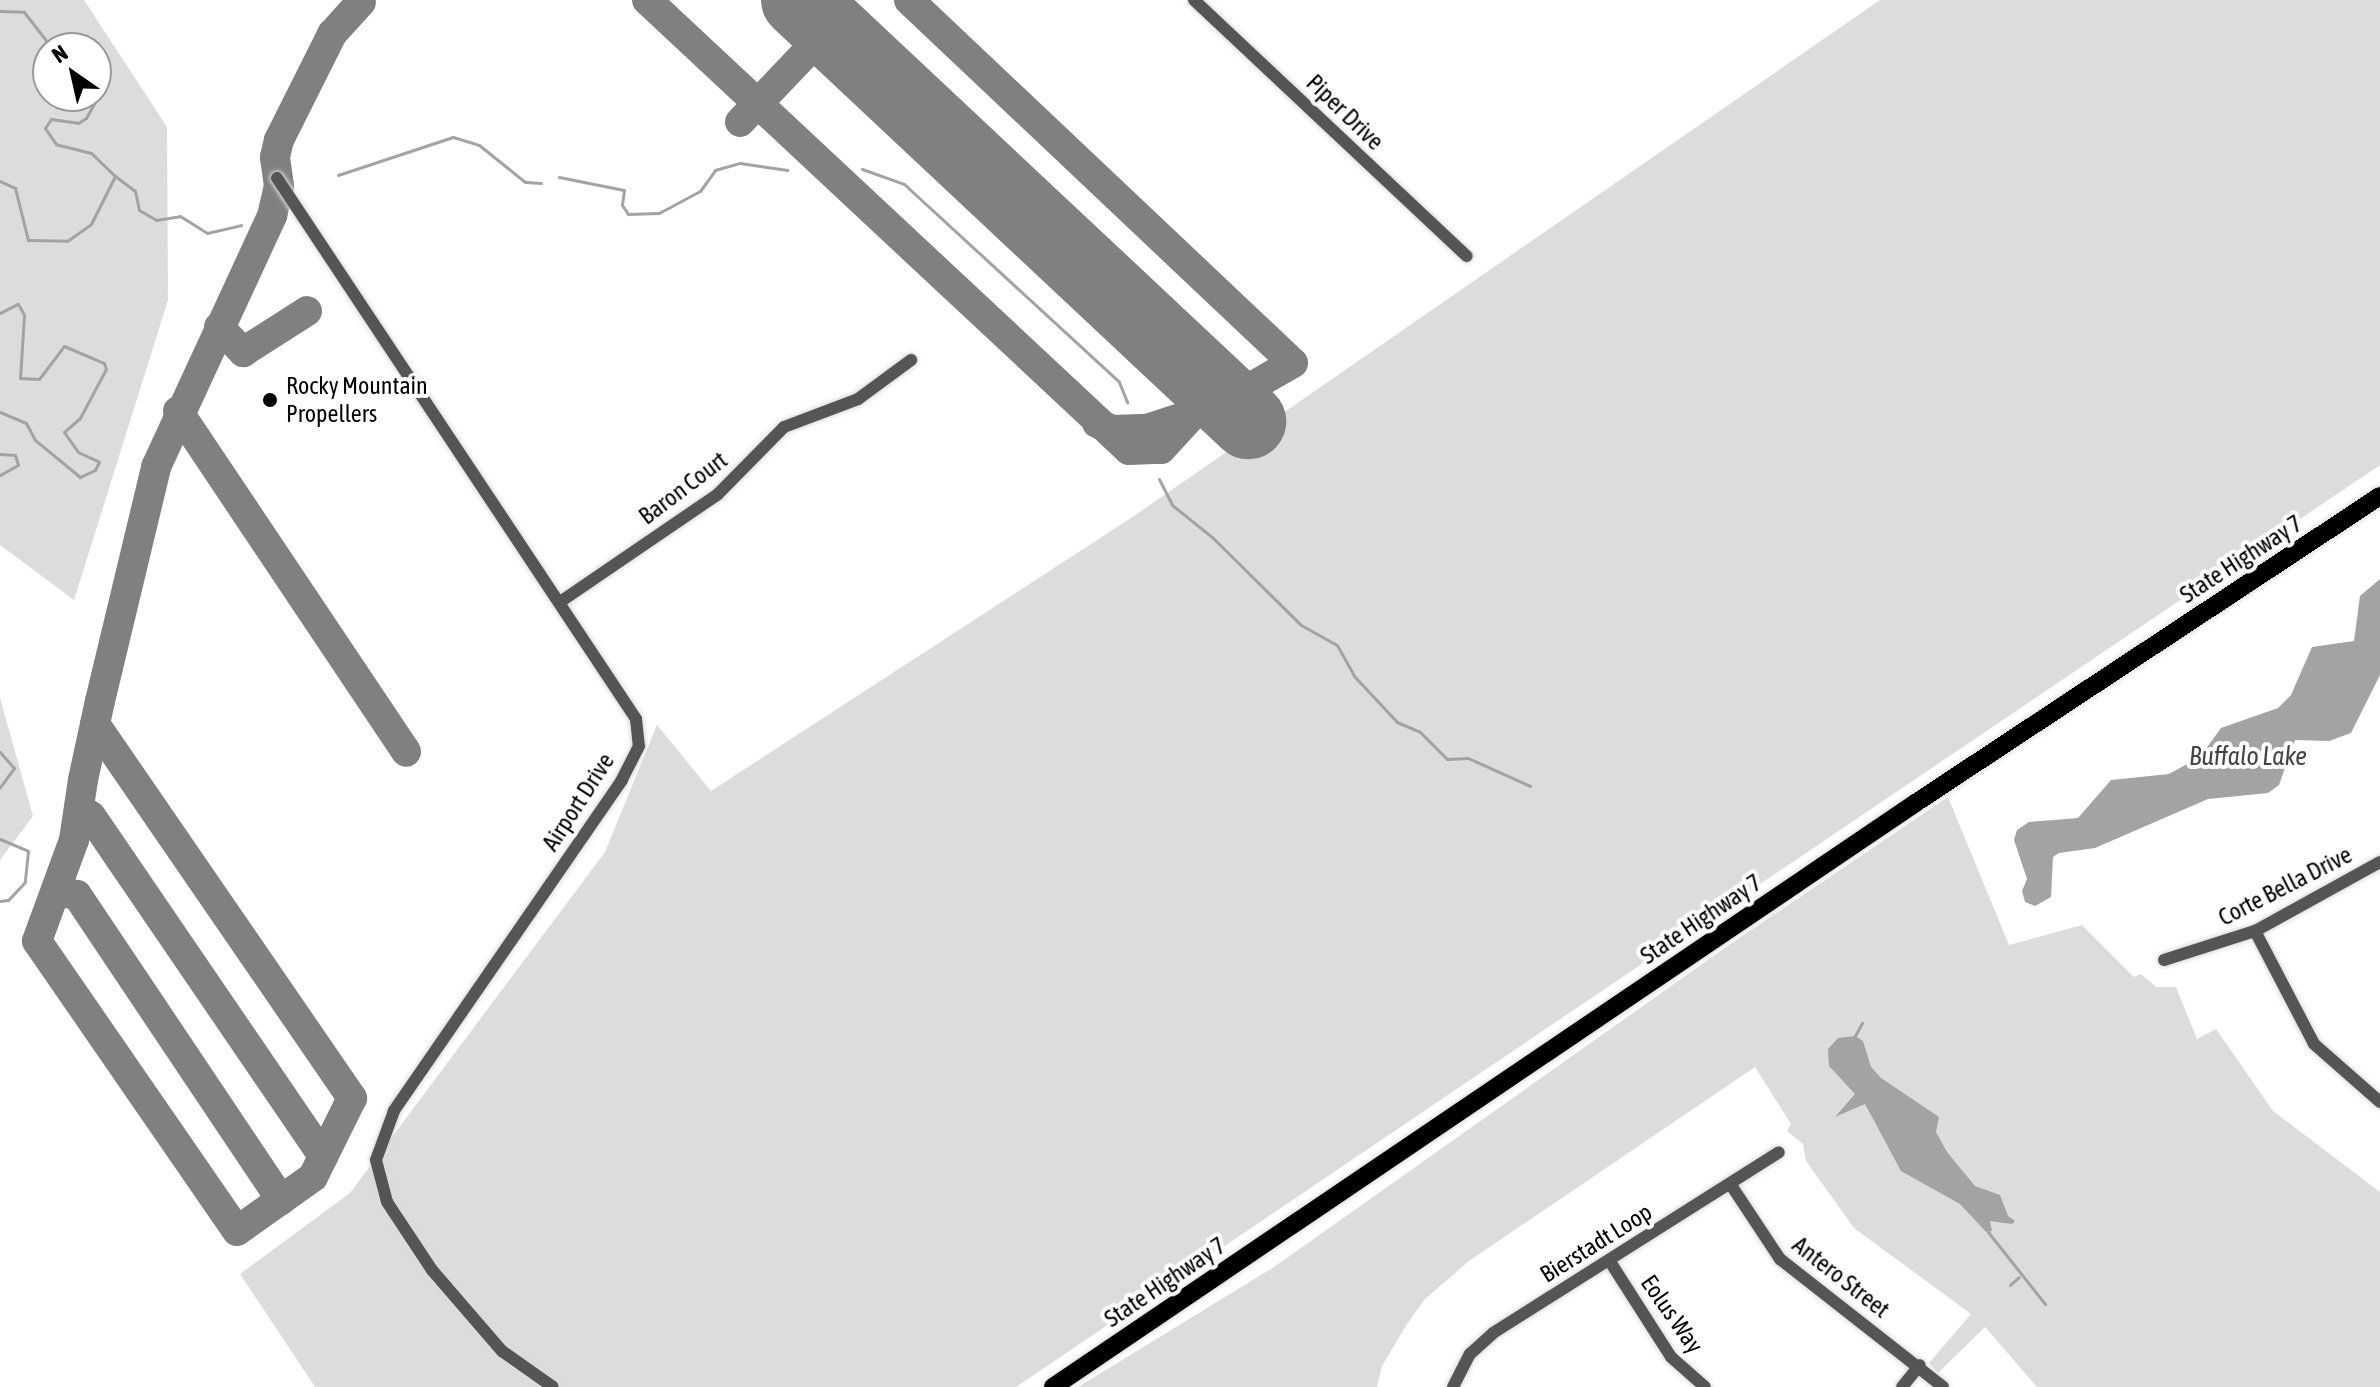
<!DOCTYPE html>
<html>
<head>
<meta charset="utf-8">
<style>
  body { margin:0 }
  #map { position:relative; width:2380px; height:1387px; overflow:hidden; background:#fff; font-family:"Asap Condensed",sans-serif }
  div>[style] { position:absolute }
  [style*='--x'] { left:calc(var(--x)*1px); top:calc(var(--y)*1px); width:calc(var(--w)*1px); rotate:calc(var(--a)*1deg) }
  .green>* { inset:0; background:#dcdcdc }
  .water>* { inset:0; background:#a3a3a3 }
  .stream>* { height:3px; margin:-1.5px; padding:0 1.5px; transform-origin:1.5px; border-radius:1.5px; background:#a3a3a3 }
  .taxiway>* { height:30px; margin:-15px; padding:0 15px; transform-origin:15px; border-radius:15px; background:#808080 }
  .runway>* { height:76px; margin:-38px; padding:0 38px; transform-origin:38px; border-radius:38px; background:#808080 }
  .roads { filter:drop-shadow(0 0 2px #dbdbdb) drop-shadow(0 0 2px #dbdbdb) }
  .street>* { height:12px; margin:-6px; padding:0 6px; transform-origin:6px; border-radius:6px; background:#555 }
  .primary>* { height:18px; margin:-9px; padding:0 9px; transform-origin:9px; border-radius:9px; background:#000 }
  .dots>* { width:22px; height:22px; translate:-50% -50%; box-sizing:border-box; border:4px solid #fff; border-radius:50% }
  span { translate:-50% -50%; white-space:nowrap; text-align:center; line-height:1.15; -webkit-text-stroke:8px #fff; paint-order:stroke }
  .street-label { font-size:24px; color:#000 }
  .poi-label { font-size:24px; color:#000 }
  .left { translate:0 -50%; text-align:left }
  .water-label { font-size:26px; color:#444; font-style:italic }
  .north { position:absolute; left:32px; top:32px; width:80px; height:80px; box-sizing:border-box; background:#fff; border:2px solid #999; border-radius:50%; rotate:326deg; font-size:22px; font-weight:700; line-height:32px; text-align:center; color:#000 }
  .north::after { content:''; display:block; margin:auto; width:28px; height:36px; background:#000; clip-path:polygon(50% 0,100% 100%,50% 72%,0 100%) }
</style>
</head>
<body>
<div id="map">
  <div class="green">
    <div style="clip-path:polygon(evenodd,0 0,84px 0,167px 127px,168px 300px,74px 600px,0 545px,0 0,48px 48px,96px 48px,96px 96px,48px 96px,48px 48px)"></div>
    <div style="clip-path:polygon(1880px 0,2380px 0,2380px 465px,1016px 1387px,315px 1387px,240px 1274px,350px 1193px,605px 852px,657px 725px,711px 791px,1134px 516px)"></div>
    <div style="clip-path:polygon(0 698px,33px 816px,0 860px)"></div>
    <div style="clip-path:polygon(1948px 797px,2009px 945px,2082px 925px,2134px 977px,2141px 974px,2156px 987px,2176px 987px,2197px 1039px,2216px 1029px,2273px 1111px,2380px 1192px,2380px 1387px,2037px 1387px,1985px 1327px,1938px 1373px,1929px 1363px,1971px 1314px,1854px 1228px,1806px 1161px,1803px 1144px,1787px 1131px,1791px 1124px,1755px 1067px,1469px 1261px,1425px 1299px,1407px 1324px,1382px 1366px,1377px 1387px,1078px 1387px,1274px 1267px,1729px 945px)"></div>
  </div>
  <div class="water">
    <div style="clip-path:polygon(2380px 579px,2380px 675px,2351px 733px,2329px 741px,2295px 740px,2279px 785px,2268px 793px,2208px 799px,2095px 848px,2059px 853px,2053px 857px,2051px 897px,2035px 906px,2025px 902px,2022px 891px,2027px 879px,2014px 840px,2017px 830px,2029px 822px,2078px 818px,2111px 780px,2169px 774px,2200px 757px,2221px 728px,2278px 708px,2291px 695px,2312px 647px,2354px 641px,2360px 596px)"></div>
    <div style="clip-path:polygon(1855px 1036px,1863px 1041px,1871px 1067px,1881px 1078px,1939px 1117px,1936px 1132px,1947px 1152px,1975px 1186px,2000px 1195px,2008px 1216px,2015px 1221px,2012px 1224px,1990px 1221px,1992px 1231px,1986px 1232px,1960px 1204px,1901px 1171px,1865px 1104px,1835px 1117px,1855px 1094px,1829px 1066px,1828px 1049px,1838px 1038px)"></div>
  </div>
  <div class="stream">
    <div style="--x:0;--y:11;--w:24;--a:2"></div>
    <div style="--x:24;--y:12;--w:46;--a:52.1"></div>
    <div style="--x:862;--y:169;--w:45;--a:19.7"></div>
    <div style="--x:904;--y:184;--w:292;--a:42.6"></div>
    <div style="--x:1119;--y:382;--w:22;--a:68"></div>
    <div style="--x:338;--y:175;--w:121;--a:-18.3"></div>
    <div style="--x:453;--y:137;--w:27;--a:17"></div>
    <div style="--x:479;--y:145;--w:59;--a:38.8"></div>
    <div style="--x:525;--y:182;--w:16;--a:4"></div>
    <div style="--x:115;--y:176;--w:25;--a:37"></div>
    <div style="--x:135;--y:191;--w:19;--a:78"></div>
    <div style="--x:139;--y:210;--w:20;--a:30"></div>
    <div style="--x:156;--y:220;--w:24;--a:-9"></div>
    <div style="--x:180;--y:216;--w:32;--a:32"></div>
    <div style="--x:207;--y:233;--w:35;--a:-13"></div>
    <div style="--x:559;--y:177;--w:66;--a:11.3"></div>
    <div style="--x:624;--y:190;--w:15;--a:98"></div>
    <div style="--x:622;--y:205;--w:11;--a:56"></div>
    <div style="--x:628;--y:214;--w:31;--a:-2"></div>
    <div style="--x:659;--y:213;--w:47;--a:-28.2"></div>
    <div style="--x:700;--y:191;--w:26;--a:-54"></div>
    <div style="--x:715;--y:170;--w:26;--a:-16"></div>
    <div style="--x:740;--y:163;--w:48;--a:8.5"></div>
    <div style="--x:0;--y:181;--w:17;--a:25"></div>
    <div style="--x:15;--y:188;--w:54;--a:76"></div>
    <div style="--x:28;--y:240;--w:39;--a:1"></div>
    <div style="--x:67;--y:241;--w:29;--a:-35"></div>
    <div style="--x:91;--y:224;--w:54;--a:-63.4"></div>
    <div style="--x:115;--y:176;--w:33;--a:-136"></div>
    <div style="--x:91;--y:153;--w:36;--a:-166"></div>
    <div style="--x:56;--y:144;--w:19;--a:-125"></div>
    <div style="--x:45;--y:128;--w:11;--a:-56"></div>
    <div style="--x:51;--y:119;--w:27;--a:8"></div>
    <div style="--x:78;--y:123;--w:9;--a:-32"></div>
    <div style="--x:86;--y:118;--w:23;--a:-61"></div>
    <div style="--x:97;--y:98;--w:31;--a:-92"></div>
    <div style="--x:0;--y:313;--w:20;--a:-27"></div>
    <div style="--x:18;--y:304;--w:13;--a:61"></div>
    <div style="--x:24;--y:315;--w:63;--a:93.6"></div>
    <div style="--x:20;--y:378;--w:19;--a:3"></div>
    <div style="--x:39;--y:379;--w:41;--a:-52.9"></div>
    <div style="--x:64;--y:346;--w:43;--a:23"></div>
    <div style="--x:104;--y:363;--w:6;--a:72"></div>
    <div style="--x:106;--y:369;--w:55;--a:118"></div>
    <div style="--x:80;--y:418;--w:21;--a:139"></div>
    <div style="--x:64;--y:432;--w:24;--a:55"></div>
    <div style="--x:78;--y:452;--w:23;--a:25"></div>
    <div style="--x:99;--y:462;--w:9;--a:117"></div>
    <div style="--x:95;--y:470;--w:17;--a:155"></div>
    <div style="--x:80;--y:477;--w:58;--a:-140.6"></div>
    <div style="--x:35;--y:440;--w:19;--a:-118"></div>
    <div style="--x:26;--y:423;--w:28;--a:-157"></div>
    <div style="--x:0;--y:454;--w:15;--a:4"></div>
    <div style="--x:15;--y:455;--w:10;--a:73"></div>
    <div style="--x:18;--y:465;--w:21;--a:151"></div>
    <div style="--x:1159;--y:479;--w:29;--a:63"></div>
    <div style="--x:1172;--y:505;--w:51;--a:38.7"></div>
    <div style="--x:1212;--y:537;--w:125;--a:44.7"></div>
    <div style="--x:1301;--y:625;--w:41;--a:29.1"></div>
    <div style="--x:1337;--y:645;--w:35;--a:61"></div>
    <div style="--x:1354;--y:676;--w:63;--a:46.9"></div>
    <div style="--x:1397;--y:722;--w:25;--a:23"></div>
    <div style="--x:1420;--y:732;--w:38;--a:45"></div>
    <div style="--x:1447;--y:759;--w:21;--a:-3"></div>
    <div style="--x:1468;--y:758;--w:68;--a:24.3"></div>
    <div style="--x:0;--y:752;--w:21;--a:49"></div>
    <div style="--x:14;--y:768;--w:24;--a:126"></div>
    <div style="--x:0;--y:839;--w:30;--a:23"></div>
    <div style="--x:28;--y:851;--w:31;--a:96"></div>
    <div style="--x:25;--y:882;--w:25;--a:133"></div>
    <div style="--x:8;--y:900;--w:8;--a:173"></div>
    <div style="--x:1855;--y:1036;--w:15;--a:-62"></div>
    <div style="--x:1988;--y:1232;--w:92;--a:51.6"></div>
    <div style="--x:2010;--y:1285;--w:12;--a:-42"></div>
  </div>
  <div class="taxiway">
    <div style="--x:647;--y:0;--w:659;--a:43.03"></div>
    <div style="--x:1129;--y:450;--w:32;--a:-2"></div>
    <div style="--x:1161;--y:449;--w:80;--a:-47.5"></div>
    <div style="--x:909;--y:0;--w:528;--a:43.39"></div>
    <div style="--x:1293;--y:363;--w:76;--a:150.1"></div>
    <div style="--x:740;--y:122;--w:129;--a:-46.3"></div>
    <div style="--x:219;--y:327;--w:35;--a:46"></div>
    <div style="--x:243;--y:352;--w:76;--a:-32.6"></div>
    <div style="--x:178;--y:411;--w:410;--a:56.2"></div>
    <div style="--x:1097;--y:423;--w:17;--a:25"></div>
    <div style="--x:1112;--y:430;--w:35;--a:-2"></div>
    <div style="--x:1147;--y:429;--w:44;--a:-18.4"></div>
    <div style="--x:95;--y:724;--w:454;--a:55.5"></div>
    <div style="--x:352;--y:1098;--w:88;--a:116.3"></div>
    <div style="--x:313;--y:1177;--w:93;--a:144.6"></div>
    <div style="--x:237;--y:1231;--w:352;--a:-124.6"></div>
    <div style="--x:37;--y:941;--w:108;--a:-69.9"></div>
    <div style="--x:74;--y:840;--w:61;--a:-81.5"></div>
    <div style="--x:83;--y:780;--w:81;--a:-77.9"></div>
    <div style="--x:100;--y:701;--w:241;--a:-76.5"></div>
    <div style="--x:156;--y:467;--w:277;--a:-65.2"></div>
    <div style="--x:272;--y:216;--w:31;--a:-77"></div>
    <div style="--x:279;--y:186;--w:29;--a:-98"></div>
    <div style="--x:275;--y:157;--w:17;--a:-77"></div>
    <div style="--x:279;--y:140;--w:119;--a:-63.4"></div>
    <div style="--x:332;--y:34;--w:43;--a:-47.8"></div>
    <div style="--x:79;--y:808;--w:14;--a:34"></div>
    <div style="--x:91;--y:816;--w:412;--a:55.7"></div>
    <div style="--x:56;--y:891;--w:21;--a:11"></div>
    <div style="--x:77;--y:895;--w:367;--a:56.2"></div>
  </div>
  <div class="runway">
    <div style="--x:799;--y:0;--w:616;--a:43.16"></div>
  </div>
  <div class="roads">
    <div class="street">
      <div style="--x:1194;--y:0;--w:374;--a:43.2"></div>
      <div style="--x:277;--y:178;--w:649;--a:56.43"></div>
      <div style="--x:636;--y:719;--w:27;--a:84"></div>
      <div style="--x:639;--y:746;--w:38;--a:117"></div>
      <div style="--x:622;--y:780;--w:402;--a:124.6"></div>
      <div style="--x:394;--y:1111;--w:52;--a:110.2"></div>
      <div style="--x:376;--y:1160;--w:43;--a:75.3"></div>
      <div style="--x:387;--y:1202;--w:82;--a:56.5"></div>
      <div style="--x:432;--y:1270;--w:107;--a:49.2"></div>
      <div style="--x:502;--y:1351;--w:62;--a:35.2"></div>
      <div style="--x:560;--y:602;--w:190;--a:-34.3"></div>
      <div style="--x:717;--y:495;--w:95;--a:-45.4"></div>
      <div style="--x:784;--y:427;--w:79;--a:-20.7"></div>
      <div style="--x:858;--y:399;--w:66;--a:-36.3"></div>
      <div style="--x:2255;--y:931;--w:127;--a:62.4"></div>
      <div style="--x:2314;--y:1044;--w:88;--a:41.3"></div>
      <div style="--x:2164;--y:960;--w:96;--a:-17.7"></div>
      <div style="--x:2255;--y:931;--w:143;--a:-28.9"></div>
      <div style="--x:1731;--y:1185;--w:89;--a:56.5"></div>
      <div style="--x:1780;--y:1259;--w:207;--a:38.1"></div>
      <div style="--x:1609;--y:1260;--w:115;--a:57.4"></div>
      <div style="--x:1671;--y:1357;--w:45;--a:41.4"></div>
      <div style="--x:1453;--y:1387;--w:37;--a:-63"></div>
      <div style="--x:1470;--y:1354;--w:31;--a:-42"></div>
      <div style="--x:1493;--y:1333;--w:338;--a:-32.3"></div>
      <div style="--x:1902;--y:1387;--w:28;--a:-51"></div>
    </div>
    <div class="primary">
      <div style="--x:1053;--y:1387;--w:1043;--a:-34.1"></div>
      <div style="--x:1917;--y:802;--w:555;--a:-33.46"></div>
    </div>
  </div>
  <div class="dots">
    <div style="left:270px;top:400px;background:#000"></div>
  </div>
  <div class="street-label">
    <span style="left:1345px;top:112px;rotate:44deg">Piper Drive</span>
    <span style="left:683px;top:488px;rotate:-37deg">Baron Court</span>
    <span style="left:2241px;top:559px;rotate:-33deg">State Highway 7</span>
    <span style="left:578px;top:802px;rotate:-57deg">Airport Drive</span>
    <span style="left:2285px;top:886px;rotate:-27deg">Corte Bella Drive</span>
    <span style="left:1701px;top:919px;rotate:-34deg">State Highway 7</span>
    <span style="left:1596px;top:1243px;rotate:-32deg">Bierstadt Loop</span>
    <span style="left:1841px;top:1277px;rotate:38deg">Antero Street</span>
    <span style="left:1165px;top:1282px;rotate:-34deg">State Highway 7</span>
    <span style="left:1672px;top:1314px;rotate:55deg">Eolus Way</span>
  </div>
  <div class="poi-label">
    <span class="left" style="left:286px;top:400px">Rocky Mountain<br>Propellers</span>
  </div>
  <div class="water-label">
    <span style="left:2248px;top:757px">Buffalo Lake</span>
  </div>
  <div class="north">N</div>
</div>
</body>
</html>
